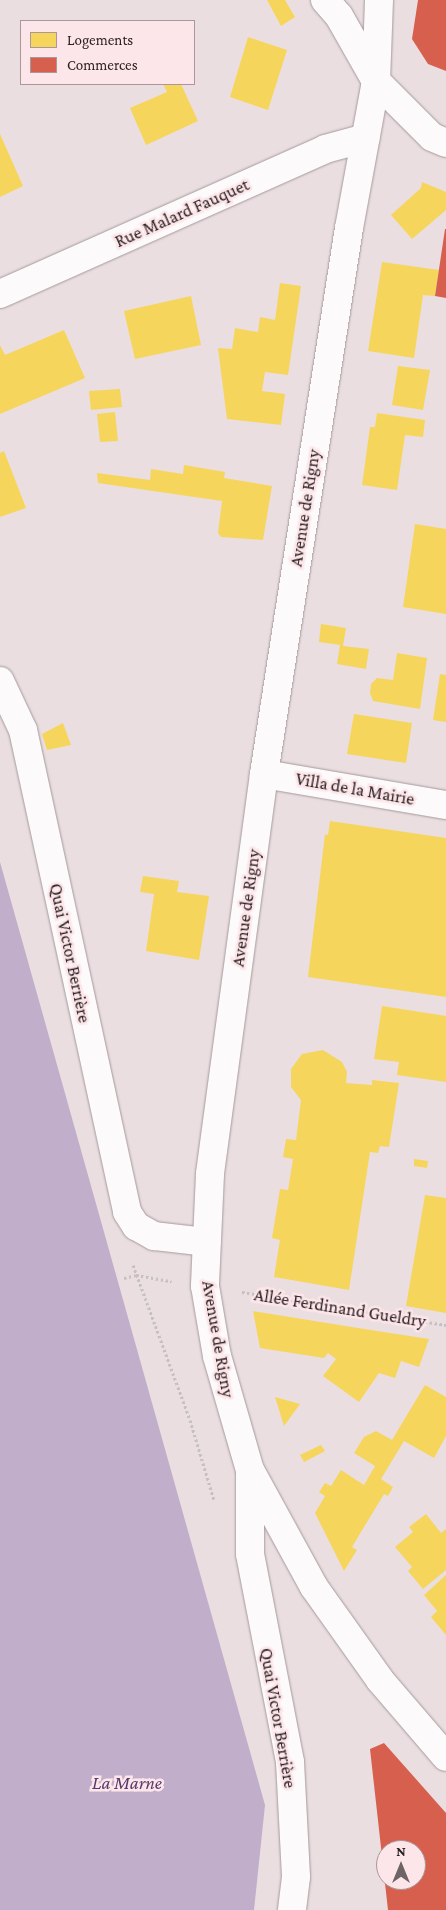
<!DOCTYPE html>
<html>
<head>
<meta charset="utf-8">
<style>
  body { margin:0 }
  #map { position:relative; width:446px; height:1910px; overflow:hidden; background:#ebdee0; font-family:"Crimson Pro",serif }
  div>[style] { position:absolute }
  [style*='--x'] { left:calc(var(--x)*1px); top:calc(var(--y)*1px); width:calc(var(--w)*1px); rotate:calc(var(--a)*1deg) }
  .water>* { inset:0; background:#c1aeca }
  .homes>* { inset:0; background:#f6d55c }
  .shops>* { inset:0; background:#d6604d }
  .path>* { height:3px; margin-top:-1.5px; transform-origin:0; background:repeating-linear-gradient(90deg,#c5c0c1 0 2.5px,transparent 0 5px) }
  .roads { filter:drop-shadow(0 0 1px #a49a9b) drop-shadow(0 0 1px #a49a9b) }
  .street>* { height:28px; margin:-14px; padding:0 14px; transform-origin:14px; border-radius:14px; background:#fcfafa }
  span { translate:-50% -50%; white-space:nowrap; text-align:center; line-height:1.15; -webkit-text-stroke:5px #fde6e9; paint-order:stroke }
  .street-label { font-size:18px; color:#2a2123 }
  .water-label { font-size:19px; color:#583b6e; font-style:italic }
  .legend { position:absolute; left:20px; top:20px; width:175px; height:65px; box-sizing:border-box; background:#fde6e9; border:1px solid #a9979a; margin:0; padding:6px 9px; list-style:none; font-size:15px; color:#2a2123 }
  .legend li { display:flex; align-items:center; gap:10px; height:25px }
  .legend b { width:25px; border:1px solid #a9979a }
  .north { position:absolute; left:376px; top:1840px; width:50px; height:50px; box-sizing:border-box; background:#fde6e9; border:1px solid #a9979a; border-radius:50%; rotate:0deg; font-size:14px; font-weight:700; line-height:20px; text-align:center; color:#2a2123 }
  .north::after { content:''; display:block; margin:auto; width:18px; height:22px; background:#6e6365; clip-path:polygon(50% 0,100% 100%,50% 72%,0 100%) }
</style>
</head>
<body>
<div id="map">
  <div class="water">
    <div style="clip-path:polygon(0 862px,265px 1805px,254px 1910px,0 1910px)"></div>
  </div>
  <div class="homes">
    <div style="clip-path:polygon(267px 0,285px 0,295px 17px,281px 26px)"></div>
    <div style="clip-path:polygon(248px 37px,287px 50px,268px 110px,230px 97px)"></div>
    <div style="clip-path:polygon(163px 84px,181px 84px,198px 121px,146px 145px,130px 108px,167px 92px)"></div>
    <div style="clip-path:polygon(0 134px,23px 186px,0 197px)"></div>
    <div style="clip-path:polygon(422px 182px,446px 192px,446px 210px,412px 239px,391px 215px,421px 188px)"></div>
    <div style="clip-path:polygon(382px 262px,439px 270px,435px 296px,423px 295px,414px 358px,368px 351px)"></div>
    <div style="clip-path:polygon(280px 283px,301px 286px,288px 375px,265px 372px,262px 391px,285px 394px,281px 425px,227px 419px,218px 348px,232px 349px,235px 328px,258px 332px,260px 317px,275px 320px)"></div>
    <div style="clip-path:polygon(191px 296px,201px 345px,135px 359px,124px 311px)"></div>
    <div style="clip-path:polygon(64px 330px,85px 378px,0 414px,0 345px,5px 355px)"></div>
    <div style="clip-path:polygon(398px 366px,430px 370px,423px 410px,392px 405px)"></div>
    <div style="clip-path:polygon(120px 389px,122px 407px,91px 410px,89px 391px)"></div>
    <div style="clip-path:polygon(115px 412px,118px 441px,100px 442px,97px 414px)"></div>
    <div style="clip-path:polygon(377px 413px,425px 420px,423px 437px,405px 435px,397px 490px,362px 485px,370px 427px,375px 427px)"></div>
    <div style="clip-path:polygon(4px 451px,26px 508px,0 517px,0 453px)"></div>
    <div style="clip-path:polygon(184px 465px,225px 472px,224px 478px,272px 486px,263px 540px,221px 537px,218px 533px,222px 501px,98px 483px,97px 473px,150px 480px,151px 469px,183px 474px)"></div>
    <div style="clip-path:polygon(415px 524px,446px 529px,446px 614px,403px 607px)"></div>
    <div style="clip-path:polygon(321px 624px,346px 628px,343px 646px,369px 649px,366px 669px,337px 664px,340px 645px,319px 642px)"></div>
    <div style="clip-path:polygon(397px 653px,427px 658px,420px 709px,373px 701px,370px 693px,371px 684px,377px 678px,393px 680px)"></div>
    <div style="clip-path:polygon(440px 674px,446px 675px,446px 722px,433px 720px)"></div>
    <div style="clip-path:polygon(354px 714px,412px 723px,406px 763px,347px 754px)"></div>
    <div style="clip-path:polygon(63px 723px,71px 745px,47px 750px,42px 734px)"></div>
    <div style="clip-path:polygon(330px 821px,446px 838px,446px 997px,308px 977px,325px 834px,328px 835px)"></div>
    <div style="clip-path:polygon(143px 876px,179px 881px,177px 892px,209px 896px,199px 960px,146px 951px,154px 894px,140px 892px)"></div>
    <div style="clip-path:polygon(382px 1006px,446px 1016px,446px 1082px,397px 1075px,399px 1062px,374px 1059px)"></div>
    <div style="clip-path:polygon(323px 1050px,342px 1062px,347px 1072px,346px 1083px,372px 1085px,372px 1080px,399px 1083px,389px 1147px,380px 1146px,378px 1153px,370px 1152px,349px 1290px,274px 1277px,280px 1240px,272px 1238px,280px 1189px,288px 1190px,293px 1159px,283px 1157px,286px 1139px,296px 1140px,301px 1100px,291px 1087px,291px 1069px,302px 1054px)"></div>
    <div style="clip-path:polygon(414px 1159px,428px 1161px,427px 1168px,414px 1166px)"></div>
    <div style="clip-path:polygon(425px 1195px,446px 1198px,446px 1313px,406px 1306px)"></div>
    <div style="clip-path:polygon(253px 1311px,358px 1328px,429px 1339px,419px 1367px,401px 1361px,395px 1378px,379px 1373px,359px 1402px,323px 1376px,336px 1359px,328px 1353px,324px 1358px,260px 1348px)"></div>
    <div style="clip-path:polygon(425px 1385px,446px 1397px,446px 1436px,434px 1458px,404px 1441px,381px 1479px,393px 1487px,388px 1496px,384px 1494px,352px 1547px,357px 1550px,344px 1571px,315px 1513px,325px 1496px,319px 1492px,325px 1483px,331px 1486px,341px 1470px,364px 1485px,375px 1466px,354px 1453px,364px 1437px,376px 1431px,392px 1440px)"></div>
    <div style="clip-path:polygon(275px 1397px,300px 1404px,284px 1426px)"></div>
    <div style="clip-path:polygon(321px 1445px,325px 1451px,304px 1462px,300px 1455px)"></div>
    <div style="clip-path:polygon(426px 1514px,441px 1533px,446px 1529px,446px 1570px,423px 1589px,408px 1571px,412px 1567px,395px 1547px,413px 1532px,409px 1527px)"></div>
    <div style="clip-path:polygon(446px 1575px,446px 1635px,431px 1617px,437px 1611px,424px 1595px)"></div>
  </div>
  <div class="shops">
    <div style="clip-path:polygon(418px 0,446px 0,446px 71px,428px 64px,412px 39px)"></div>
    <div style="clip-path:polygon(445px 229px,446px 229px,446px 298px,435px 296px)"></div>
    <div style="clip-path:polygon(evenodd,384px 1743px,446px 1813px,446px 1910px,388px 1910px,370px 1749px,384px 1743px,386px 1850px,416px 1850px,416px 1880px,386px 1880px,386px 1850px)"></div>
  </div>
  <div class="path">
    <div style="--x:133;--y:1265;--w:165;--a:69.8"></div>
    <div style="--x:190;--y:1420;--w:84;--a:73.3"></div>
    <div style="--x:124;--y:1278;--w:12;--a:-14"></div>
    <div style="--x:136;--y:1275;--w:36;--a:10"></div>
    <div style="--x:242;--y:1292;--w:207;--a:9.2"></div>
  </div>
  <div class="roads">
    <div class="street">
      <div style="--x:325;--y:0;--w:21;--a:49"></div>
      <div style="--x:339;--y:16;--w:75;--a:60.4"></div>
      <div style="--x:376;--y:81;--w:79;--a:45"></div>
      <div style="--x:432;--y:137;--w:15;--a:23"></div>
      <div style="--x:379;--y:0;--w:81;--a:92.1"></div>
      <div style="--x:376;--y:81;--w:149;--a:100.4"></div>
      <div style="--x:349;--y:228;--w:553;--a:98.85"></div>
      <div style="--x:264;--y:774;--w:404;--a:97.7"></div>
      <div style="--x:210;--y:1174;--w:112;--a:92.6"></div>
      <div style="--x:205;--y:1286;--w:71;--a:80.3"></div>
      <div style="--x:217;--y:1356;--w:119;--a:73.9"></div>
      <div style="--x:250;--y:1470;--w:133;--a:61.3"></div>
      <div style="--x:314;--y:1587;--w:114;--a:54.6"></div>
      <div style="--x:380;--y:1680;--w:101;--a:49.4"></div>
      <div style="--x:0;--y:294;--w:356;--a:-24"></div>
      <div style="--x:325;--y:149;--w:42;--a:-15"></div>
      <div style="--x:0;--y:681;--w:54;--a:64.9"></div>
      <div style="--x:23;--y:730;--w:493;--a:77.8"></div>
      <div style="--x:127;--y:1212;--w:17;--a:57"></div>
      <div style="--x:136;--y:1226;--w:21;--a:29"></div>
      <div style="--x:154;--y:1236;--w:53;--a:6.5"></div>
      <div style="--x:264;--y:774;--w:185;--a:9.7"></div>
      <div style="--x:250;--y:1471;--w:83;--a:90"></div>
      <div style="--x:250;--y:1554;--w:212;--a:79.1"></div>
      <div style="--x:290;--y:1762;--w:115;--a:87"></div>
      <div style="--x:296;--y:1877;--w:33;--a:97"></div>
    </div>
  </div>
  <div class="street-label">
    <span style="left:182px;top:213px;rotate:-24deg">Rue Malard Fauquet</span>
    <span style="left:305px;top:508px;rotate:-81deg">Avenue de Rigny</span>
    <span style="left:355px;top:789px;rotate:10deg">Villa de la Mairie</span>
    <span style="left:246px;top:908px;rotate:-82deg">Avenue de Rigny</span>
    <span style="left:70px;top:953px;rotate:78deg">Quai Victor Berrière</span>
    <span style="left:340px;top:1308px;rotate:9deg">Allée Ferdinand Gueldry</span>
    <span style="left:218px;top:1339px;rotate:80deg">Avenue de Rigny</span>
    <span style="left:278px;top:1718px;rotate:80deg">Quai Victor Berrière</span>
  </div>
  <div class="water-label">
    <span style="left:127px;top:1783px">La Marne</span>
  </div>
  <ul class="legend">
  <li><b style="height:14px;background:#f6d55c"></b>Logements</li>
  <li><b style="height:14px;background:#d6604d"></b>Commerces</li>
  </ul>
  <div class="north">N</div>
</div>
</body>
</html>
